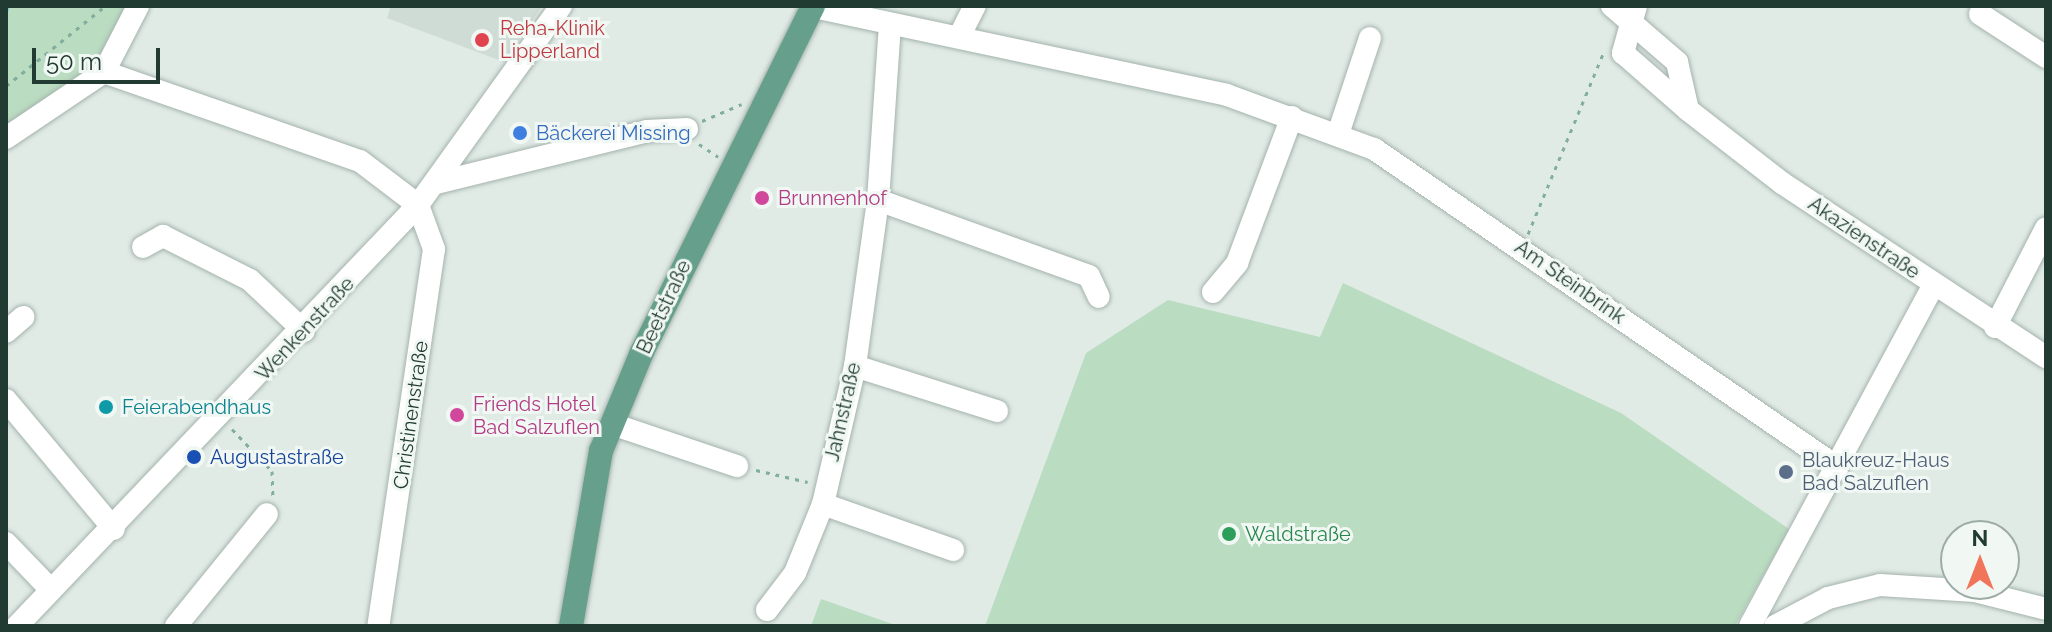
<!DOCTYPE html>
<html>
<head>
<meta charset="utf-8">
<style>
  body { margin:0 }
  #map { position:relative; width:2052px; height:632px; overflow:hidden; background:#e1ebe6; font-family:Raleway,sans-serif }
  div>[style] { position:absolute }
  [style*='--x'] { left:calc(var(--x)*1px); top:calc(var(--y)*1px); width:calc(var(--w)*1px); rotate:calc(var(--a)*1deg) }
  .built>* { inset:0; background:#cfdbd5 }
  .green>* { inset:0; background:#badcc1 }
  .stream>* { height:5px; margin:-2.5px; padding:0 2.5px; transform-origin:2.5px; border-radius:2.5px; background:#89c9d0 }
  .path>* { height:3px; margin-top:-1.5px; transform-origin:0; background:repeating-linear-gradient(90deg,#81ae9d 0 4px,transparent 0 10px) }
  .roads { filter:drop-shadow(0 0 2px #a4b3ad) drop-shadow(0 0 2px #a4b3ad) }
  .minor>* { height:22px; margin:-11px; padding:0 11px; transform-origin:11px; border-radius:11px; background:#fff }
  .major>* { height:24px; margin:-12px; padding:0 12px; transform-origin:12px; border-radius:12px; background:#66a08d }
  .dots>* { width:22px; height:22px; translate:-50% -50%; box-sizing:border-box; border:4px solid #f1f8f4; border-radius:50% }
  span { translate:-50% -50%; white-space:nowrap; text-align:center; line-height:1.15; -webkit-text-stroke:6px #f1f8f4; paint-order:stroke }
  .health-label { font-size:20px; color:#be3a42 }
  .left { translate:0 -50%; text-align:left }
  .shop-label { font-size:20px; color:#366cbe }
  .hotel-label { font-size:20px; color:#b23c85 }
  .street-label { font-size:20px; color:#213b33 }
  .culture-label { font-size:20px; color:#0d838f }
  .transit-label { font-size:20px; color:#164399 }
  .service-label { font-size:20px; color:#4e5e75 }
  .leisure-label { font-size:20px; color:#27864d }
  .frame { position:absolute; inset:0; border:8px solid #213b33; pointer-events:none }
  .north { position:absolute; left:1940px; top:520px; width:80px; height:80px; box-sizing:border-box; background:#f1f8f4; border:2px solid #9eaca7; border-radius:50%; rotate:0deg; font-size:22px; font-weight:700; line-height:32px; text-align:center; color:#213b33 }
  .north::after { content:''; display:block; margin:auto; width:28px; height:36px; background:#f0755a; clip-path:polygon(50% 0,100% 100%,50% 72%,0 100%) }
  .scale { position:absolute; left:32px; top:48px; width:128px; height:36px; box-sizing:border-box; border:4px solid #213b33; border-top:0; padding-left:10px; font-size:24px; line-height:28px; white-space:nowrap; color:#213b33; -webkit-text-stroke:6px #f1f8f4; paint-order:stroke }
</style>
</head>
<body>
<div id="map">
  <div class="built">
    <div style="clip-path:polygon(391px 6px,542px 6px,504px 62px,387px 18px)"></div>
  </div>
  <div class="green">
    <div style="clip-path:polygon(6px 6px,132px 6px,107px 59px,6px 129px)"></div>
    <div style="clip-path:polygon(1343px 283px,1621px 413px,1789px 529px,1735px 626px,985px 626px,1086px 353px,1168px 300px,1320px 337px)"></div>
    <div style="clip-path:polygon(821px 599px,898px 626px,811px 626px)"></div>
  </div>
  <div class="stream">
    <div style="--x:6;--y:9;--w:3;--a:-72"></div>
  </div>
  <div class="path">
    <div style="--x:6;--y:86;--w:127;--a:-38.9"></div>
    <div style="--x:702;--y:121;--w:43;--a:-23"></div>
    <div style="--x:699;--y:144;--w:23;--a:34"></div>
    <div style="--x:1528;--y:234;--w:195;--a:-67.4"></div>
    <div style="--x:232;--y:429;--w:58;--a:46.4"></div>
    <div style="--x:272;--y:471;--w:27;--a:88"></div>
    <div style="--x:756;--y:470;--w:53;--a:13"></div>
  </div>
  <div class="roads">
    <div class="minor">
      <div style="--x:809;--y:6;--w:427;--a:12"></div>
      <div style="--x:1227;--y:95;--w:157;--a:20.2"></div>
      <div style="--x:1374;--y:149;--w:562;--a:34.48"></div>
      <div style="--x:1612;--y:6;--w:86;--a:40.7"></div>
      <div style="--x:1677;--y:62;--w:49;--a:77.1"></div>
      <div style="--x:1688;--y:110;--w:119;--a:37.8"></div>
      <div style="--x:1782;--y:183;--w:316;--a:33.4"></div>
      <div style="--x:1636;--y:6;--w:49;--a:105.5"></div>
      <div style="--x:1623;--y:53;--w:86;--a:41.2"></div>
      <div style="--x:1980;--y:14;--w:79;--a:33.1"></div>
      <div style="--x:960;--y:35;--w:33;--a:-63"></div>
      <div style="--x:104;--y:72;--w:271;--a:19.2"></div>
      <div style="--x:360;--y:161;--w:73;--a:37.2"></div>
      <div style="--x:418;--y:205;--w:47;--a:70"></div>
      <div style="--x:434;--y:249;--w:381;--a:98.4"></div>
      <div style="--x:1338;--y:134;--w:101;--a:-71.6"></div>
      <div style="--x:6;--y:138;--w:118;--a:-34"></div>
      <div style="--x:104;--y:72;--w:74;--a:-62.7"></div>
      <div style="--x:436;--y:183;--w:217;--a:-13.8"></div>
      <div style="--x:647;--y:131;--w:40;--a:-2.9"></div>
      <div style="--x:878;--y:200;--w:224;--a:19.8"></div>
      <div style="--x:1089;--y:276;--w:23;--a:65"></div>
      <div style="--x:143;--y:247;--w:23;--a:-29"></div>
      <div style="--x:163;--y:236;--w:97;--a:26.8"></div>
      <div style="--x:250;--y:280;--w:74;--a:43.4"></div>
      <div style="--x:1213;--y:292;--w:38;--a:-50"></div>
      <div style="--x:1237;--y:263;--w:156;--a:-69.4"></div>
      <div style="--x:1995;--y:327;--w:111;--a:-62.7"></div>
      <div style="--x:6;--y:332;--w:23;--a:-41"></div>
      <div style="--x:855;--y:366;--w:149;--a:17.6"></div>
      <div style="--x:6;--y:400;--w:168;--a:50.1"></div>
      <div style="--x:612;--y:424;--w:132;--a:18.6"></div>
      <div style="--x:823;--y:504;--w:138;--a:19.5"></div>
      <div style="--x:6;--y:543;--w:65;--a:46.2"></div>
      <div style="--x:767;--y:610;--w:46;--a:-52.9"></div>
      <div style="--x:795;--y:573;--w:74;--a:-67.9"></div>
      <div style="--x:823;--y:504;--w:142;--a:-76.9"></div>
      <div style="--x:855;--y:366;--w:168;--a:-82.1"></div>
      <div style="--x:878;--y:200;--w:175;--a:-86.1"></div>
      <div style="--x:17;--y:626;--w:581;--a:-46.39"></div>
      <div style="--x:418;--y:205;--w:245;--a:-54.3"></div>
      <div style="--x:176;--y:626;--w:144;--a:-50.9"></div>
      <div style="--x:1750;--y:626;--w:386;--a:-61.7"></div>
      <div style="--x:1775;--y:626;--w:60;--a:-27.8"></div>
      <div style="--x:1828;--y:598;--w:54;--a:-14"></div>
      <div style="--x:1880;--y:585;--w:95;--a:3.6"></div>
      <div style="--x:1975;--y:591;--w:73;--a:14.2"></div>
    </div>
    <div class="major">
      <div style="--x:571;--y:626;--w:178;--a:-80.3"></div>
      <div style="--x:601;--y:451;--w:107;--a:-67.5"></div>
      <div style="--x:642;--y:352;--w:386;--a:-63.7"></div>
    </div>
  </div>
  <div class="dots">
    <div style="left:482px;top:40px;background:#e0444e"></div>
    <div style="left:520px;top:133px;background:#3f7fe0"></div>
    <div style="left:762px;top:198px;background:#d1479c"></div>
    <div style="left:106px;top:407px;background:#0f9aa8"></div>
    <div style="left:457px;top:415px;background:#d1479c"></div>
    <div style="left:194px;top:457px;background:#1a4fb4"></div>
    <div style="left:1786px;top:472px;background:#5c6f8a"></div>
    <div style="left:1229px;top:534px;background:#2e9e5b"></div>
  </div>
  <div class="health-label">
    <span class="left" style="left:500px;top:40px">Reha-Klinik<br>Lipperland</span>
  </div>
  <div class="shop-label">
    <span class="left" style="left:536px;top:133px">Bäckerei Missing</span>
  </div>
  <div class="hotel-label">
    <span class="left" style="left:778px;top:198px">Brunnenhof</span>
    <span class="left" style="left:473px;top:416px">Friends Hotel<br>Bad Salzuflen</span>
  </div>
  <div class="street-label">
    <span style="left:1864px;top:238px;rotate:34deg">Akazienstraße</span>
    <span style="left:1570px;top:282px;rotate:35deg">Am Steinbrink</span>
    <span style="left:664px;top:307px;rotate:-65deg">Beetstraße</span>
    <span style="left:305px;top:329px;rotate:-47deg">Wenkenstraße</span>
    <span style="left:843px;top:412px;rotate:-77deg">Jahnstraße</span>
    <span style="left:411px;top:415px;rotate:-82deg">Christinenstraße</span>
  </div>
  <div class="culture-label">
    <span class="left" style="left:122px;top:407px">Feierabendhaus</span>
  </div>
  <div class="transit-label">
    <span class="left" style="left:210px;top:457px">Augustastraße</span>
  </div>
  <div class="service-label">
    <span class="left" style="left:1802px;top:472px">Blaukreuz-Haus<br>Bad Salzuflen</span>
  </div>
  <div class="leisure-label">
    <span class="left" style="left:1245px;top:534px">Waldstraße</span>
  </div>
  <div class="frame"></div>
  <div class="north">N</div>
  <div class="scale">50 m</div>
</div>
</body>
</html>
